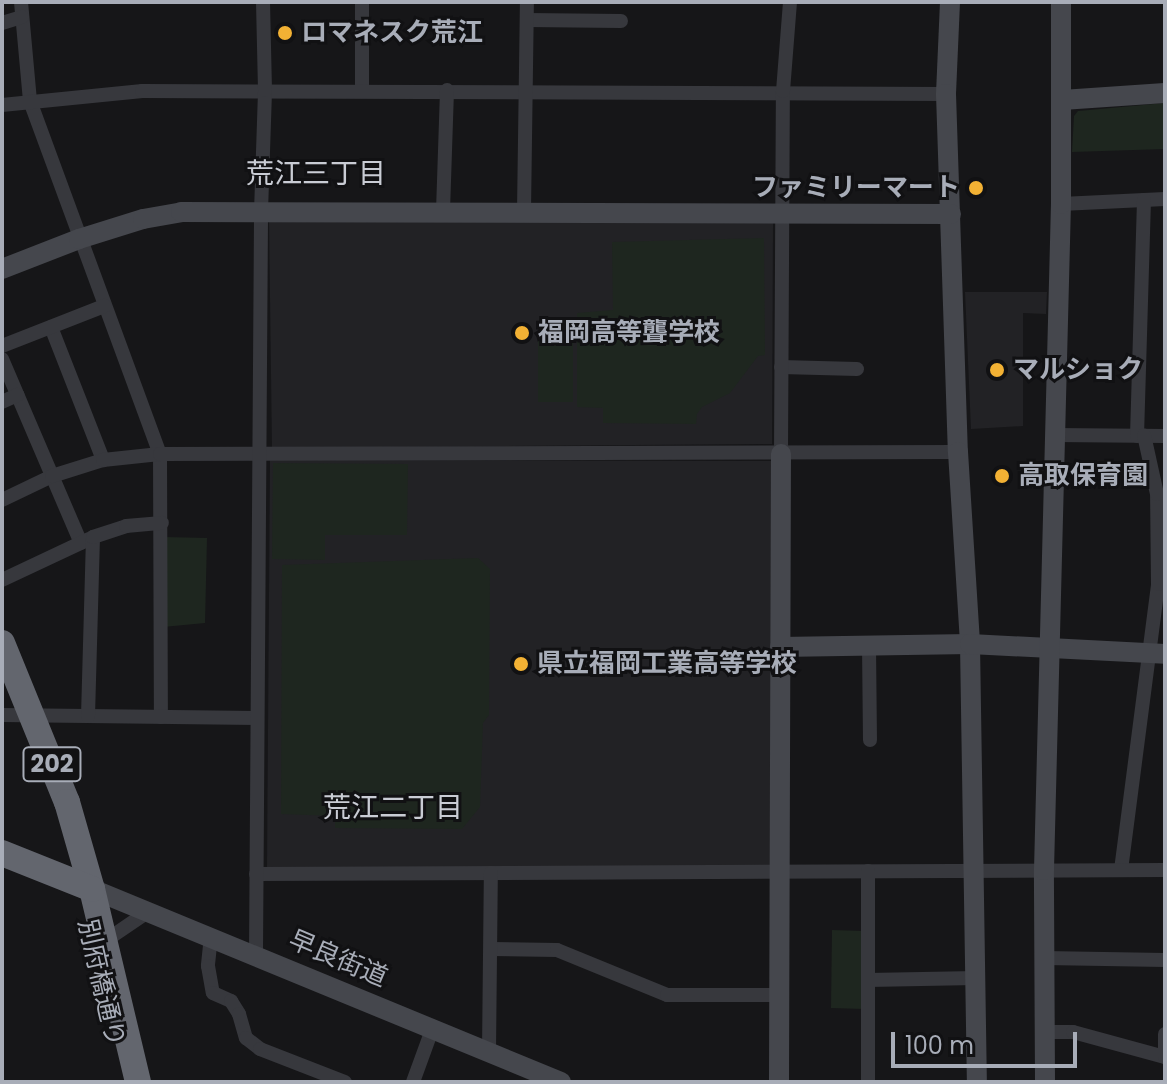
<!DOCTYPE html>
<html>
<head>
<meta charset="utf-8">
<style>
  body { margin:0 }
  #map { position:relative; width:1167px; height:1084px; overflow:hidden; background:#161618; font-family:Poppins,"Noto Sans JP",sans-serif }
  div>[style] { position:absolute }
  [style*='--x'] { left:calc(var(--x)*1px); top:calc(var(--y)*1px); width:calc(var(--w)*1px); rotate:calc(var(--a)*1deg) }
  .built>* { inset:0; background:#222225 }
  .green>* { inset:0; background:#1e261f }
  .street>* { height:14px; margin:-7px; padding:0 7px; transform-origin:7px; border-radius:7px; background:#37383d }
  .secondary>* { height:20px; margin:-10px; padding:0 10px; transform-origin:10px; border-radius:10px; background:#45474d }
  .highway>* { height:26px; margin:-13px; padding:0 13px; transform-origin:13px; border-radius:13px; background:#63666e }
  .dots>* { width:22px; height:22px; translate:-50% -50%; box-sizing:border-box; border:4px solid #111113; border-radius:50% }
  span { translate:-50% -50%; white-space:nowrap; text-align:center; line-height:1.15; -webkit-text-stroke:6px #111113; paint-order:stroke }
  .shield-label span { padding:2px 6px; background:#111113; border:2px solid; border-radius:6px; -webkit-text-stroke-width:0 }
  .shield-label { font-size:24px; color:#a8adb8; font-weight:700 }
  .poi-label { font-size:26px; color:#a8adb8; font-weight:700 }
  .left { translate:0 -50%; text-align:left }
  .right { translate:-100% -50%; text-align:right }
  .street-label { font-size:26px; color:#a8adb8 }
  .neighbourhood-label { font-size:28px; color:#c9ccd4 }
  .frame { position:absolute; inset:0; border:4px solid #a8adb8; pointer-events:none }
  .scale { position:absolute; left:891px; top:1032px; width:186px; height:36px; box-sizing:border-box; border:4px solid #a8adb8; border-top:0; padding-left:10px; font-size:24px; line-height:28px; white-space:nowrap; color:#a8adb8; -webkit-text-stroke:6px #111113; paint-order:stroke }
</style>
</head>
<body>
<div id="map">
  <div class="built">
    <div style="clip-path:polygon(269px 219px,773px 222px,772px 444px,272px 448px)"></div>
    <div style="clip-path:polygon(965px 292px,1047px 292px,1046px 314px,1023px 313px,1023px 426px,971px 429px)"></div>
    <div style="clip-path:polygon(270px 460px,773px 461px,773px 867px,267px 869px)"></div>
  </div>
  <div class="green">
    <div style="clip-path:polygon(1165px 103px,1165px 149px,1072px 152px,1074px 116px,1078px 111px)"></div>
    <div style="clip-path:polygon(764px 238px,765px 355px,758px 356px,730px 393px,702px 407px,697px 414px,696px 424px,603px 423px,603px 408px,577px 407px,577px 313px,613px 310px,612px 242px)"></div>
    <div style="clip-path:polygon(538px 333px,573px 333px,573px 402px,538px 402px)"></div>
    <div style="clip-path:polygon(273px 463px,408px 464px,407px 535px,325px 535px,325px 560px,272px 559px)"></div>
    <div style="clip-path:polygon(164px 537px,207px 538px,205px 623px,163px 627px)"></div>
    <div style="clip-path:polygon(478px 558px,490px 569px,489px 715px,483px 723px,480px 807px,462px 829px,335px 828px,335px 816px,281px 814px,282px 565px)"></div>
    <div style="clip-path:polygon(832px 930px,864px 931px,864px 1009px,831px 1008px)"></div>
  </div>
  <div class="street">
    <div style="--x:21;--y:2;--w:99;--a:84.8"></div>
    <div style="--x:30;--y:101;--w:376;--a:69.8"></div>
    <div style="--x:160;--y:454;--w:263;--a:89.8"></div>
    <div style="--x:527;--y:20;--w:94;--a:0.6"></div>
    <div style="--x:2;--y:23;--w:21;--a:-17"></div>
    <div style="--x:362;--y:90;--w:88;--a:-90"></div>
    <div style="--x:2;--y:105;--w:141;--a:-5.7"></div>
    <div style="--x:142;--y:91;--w:804;--a:0.21"></div>
    <div style="--x:1061;--y:204;--w:104;--a:-2.8"></div>
    <div style="--x:443;--y:211;--w:121;--a:-88.1"></div>
    <div style="--x:524;--y:211;--w:209;--a:-89.2"></div>
    <div style="--x:51;--y:327;--w:143;--a:68.6"></div>
    <div style="--x:2;--y:346;--w:110;--a:-21.4"></div>
    <div style="--x:2;--y:359;--w:200;--a:66.8"></div>
    <div style="--x:781;--y:367;--w:76;--a:1.5"></div>
    <div style="--x:2;--y:402;--w:17;--a:-25"></div>
    <div style="--x:1055;--y:435;--w:110;--a:0.5"></div>
    <div style="--x:1137;--y:436;--w:236;--a:-88.3"></div>
    <div style="--x:781;--y:454;--w:363;--a:-89.7"></div>
    <div style="--x:783;--y:91;--w:89;--a:-85.5"></div>
    <div style="--x:2;--y:500;--w:55;--a:-25.6"></div>
    <div style="--x:52;--y:476;--w:53;--a:-17.4"></div>
    <div style="--x:103;--y:460;--w:57;--a:-6"></div>
    <div style="--x:160;--y:454;--w:798;--a:-0.14"></div>
    <div style="--x:2;--y:580;--w:96;--a:-25.2"></div>
    <div style="--x:869;--y:646;--w:94;--a:89.4"></div>
    <div style="--x:2;--y:715;--w:255;--a:0.7"></div>
    <div style="--x:88;--y:716;--w:179;--a:-88.4"></div>
    <div style="--x:93;--y:537;--w:35;--a:-18"></div>
    <div style="--x:126;--y:526;--w:36;--a:-5"></div>
    <div style="--x:1121;--y:870;--w:288;--a:-82.6"></div>
    <div style="--x:1158;--y:584;--w:90;--a:-90.6"></div>
    <div style="--x:1157;--y:494;--w:60;--a:-102.4"></div>
    <div style="--x:256;--y:874;--w:909;--a:-0.25"></div>
    <div style="--x:211;--y:936;--w:30;--a:96"></div>
    <div style="--x:208;--y:966;--w:27;--a:80"></div>
    <div style="--x:213;--y:993;--w:20;--a:24"></div>
    <div style="--x:231;--y:1001;--w:15;--a:58"></div>
    <div style="--x:239;--y:1014;--w:25;--a:74"></div>
    <div style="--x:246;--y:1038;--w:18;--a:38"></div>
    <div style="--x:260;--y:1049;--w:91;--a:21.2"></div>
    <div style="--x:105;--y:941;--w:53;--a:-34.3"></div>
    <div style="--x:491;--y:949;--w:66;--a:0.9"></div>
    <div style="--x:557;--y:950;--w:119;--a:22.2"></div>
    <div style="--x:667;--y:995;--w:112;--a:0"></div>
    <div style="--x:256;--y:953;--w:741;--a:-89.61"></div>
    <div style="--x:261;--y:212;--w:122;--a:-88.1"></div>
    <div style="--x:265;--y:90;--w:88;--a:-91.3"></div>
    <div style="--x:1044;--y:958;--w:121;--a:0.9"></div>
    <div style="--x:868;--y:980;--w:108;--a:-1.1"></div>
    <div style="--x:1044;--y:1032;--w:29;--a:0"></div>
    <div style="--x:1073;--y:1032;--w:95;--a:15.2"></div>
    <div style="--x:489;--y:1051;--w:178;--a:-89.4"></div>
    <div style="--x:1165;--y:1057;--w:23;--a:-90"></div>
    <div style="--x:413;--y:1082;--w:59;--a:-70"></div>
    <div style="--x:868;--y:1082;--w:211;--a:-90"></div>
  </div>
  <div class="secondary">
    <div style="--x:950;--y:2;--w:92;--a:92.5"></div>
    <div style="--x:946;--y:94;--w:358;--a:88.1"></div>
    <div style="--x:958;--y:452;--w:192;--a:86.4"></div>
    <div style="--x:970;--y:644;--w:438;--a:89.1"></div>
    <div style="--x:1062;--y:100;--w:103;--a:-3.9"></div>
    <div style="--x:2;--y:269;--w:83;--a:-21.3"></div>
    <div style="--x:79;--y:239;--w:67;--a:-17.4"></div>
    <div style="--x:143;--y:219;--w:39;--a:-10"></div>
    <div style="--x:181;--y:212;--w:770;--a:0.15"></div>
    <div style="--x:780;--y:647;--w:190;--a:-0.9"></div>
    <div style="--x:970;--y:644;--w:195;--a:2.9"></div>
    <div style="--x:92;--y:889;--w:507;--a:22.37"></div>
    <div style="--x:779;--y:1082;--w:628;--a:-89.82"></div>
    <div style="--x:1045;--y:1082;--w:212;--a:-90.3"></div>
    <div style="--x:1044;--y:870;--w:666;--a:-88.54"></div>
    <div style="--x:1061;--y:204;--w:202;--a:-90"></div>
  </div>
  <div class="highway">
    <div style="--x:2;--y:643;--w:172;--a:67.8"></div>
    <div style="--x:67;--y:802;--w:91;--a:74"></div>
    <div style="--x:92;--y:889;--w:198;--a:76.6"></div>
    <div style="--x:2;--y:853;--w:97;--a:21.8"></div>
  </div>
  <div class="dots">
    <div style="left:285px;top:33px;background:#f2b134"></div>
    <div style="left:976px;top:188px;background:#f2b134"></div>
    <div style="left:522px;top:333px;background:#f2b134"></div>
    <div style="left:997px;top:370px;background:#f2b134"></div>
    <div style="left:1002px;top:476px;background:#f2b134"></div>
    <div style="left:521px;top:664px;background:#f2b134"></div>
  </div>
  <div class="shield-label">
    <span style="left:52px;top:764px">202</span>
  </div>
  <div class="poi-label">
    <span class="left" style="left:301px;top:33px">ロマネスク荒江</span>
    <span class="right" style="left:960px;top:188px">ファミリーマート</span>
    <span class="left" style="left:538px;top:333px">福岡高等聾学校</span>
    <span class="left" style="left:1013px;top:370px">マルショク</span>
    <span class="left" style="left:1018px;top:476px">高取保育園</span>
    <span class="left" style="left:537px;top:664px">県立福岡工業高等学校</span>
  </div>
  <div class="street-label">
    <span style="left:338px;top:959px;rotate:23deg">早良街道</span>
    <span style="left:101px;top:983px;rotate:77deg">別府橋通り</span>
  </div>
  <div class="neighbourhood-label">
    <span style="left:316px;top:174px">荒江三丁目</span>
    <span style="left:393px;top:808px">荒江二丁目</span>
  </div>
  <div class="frame"></div>
  <div class="scale">100 m</div>
</div>
</body>
</html>
